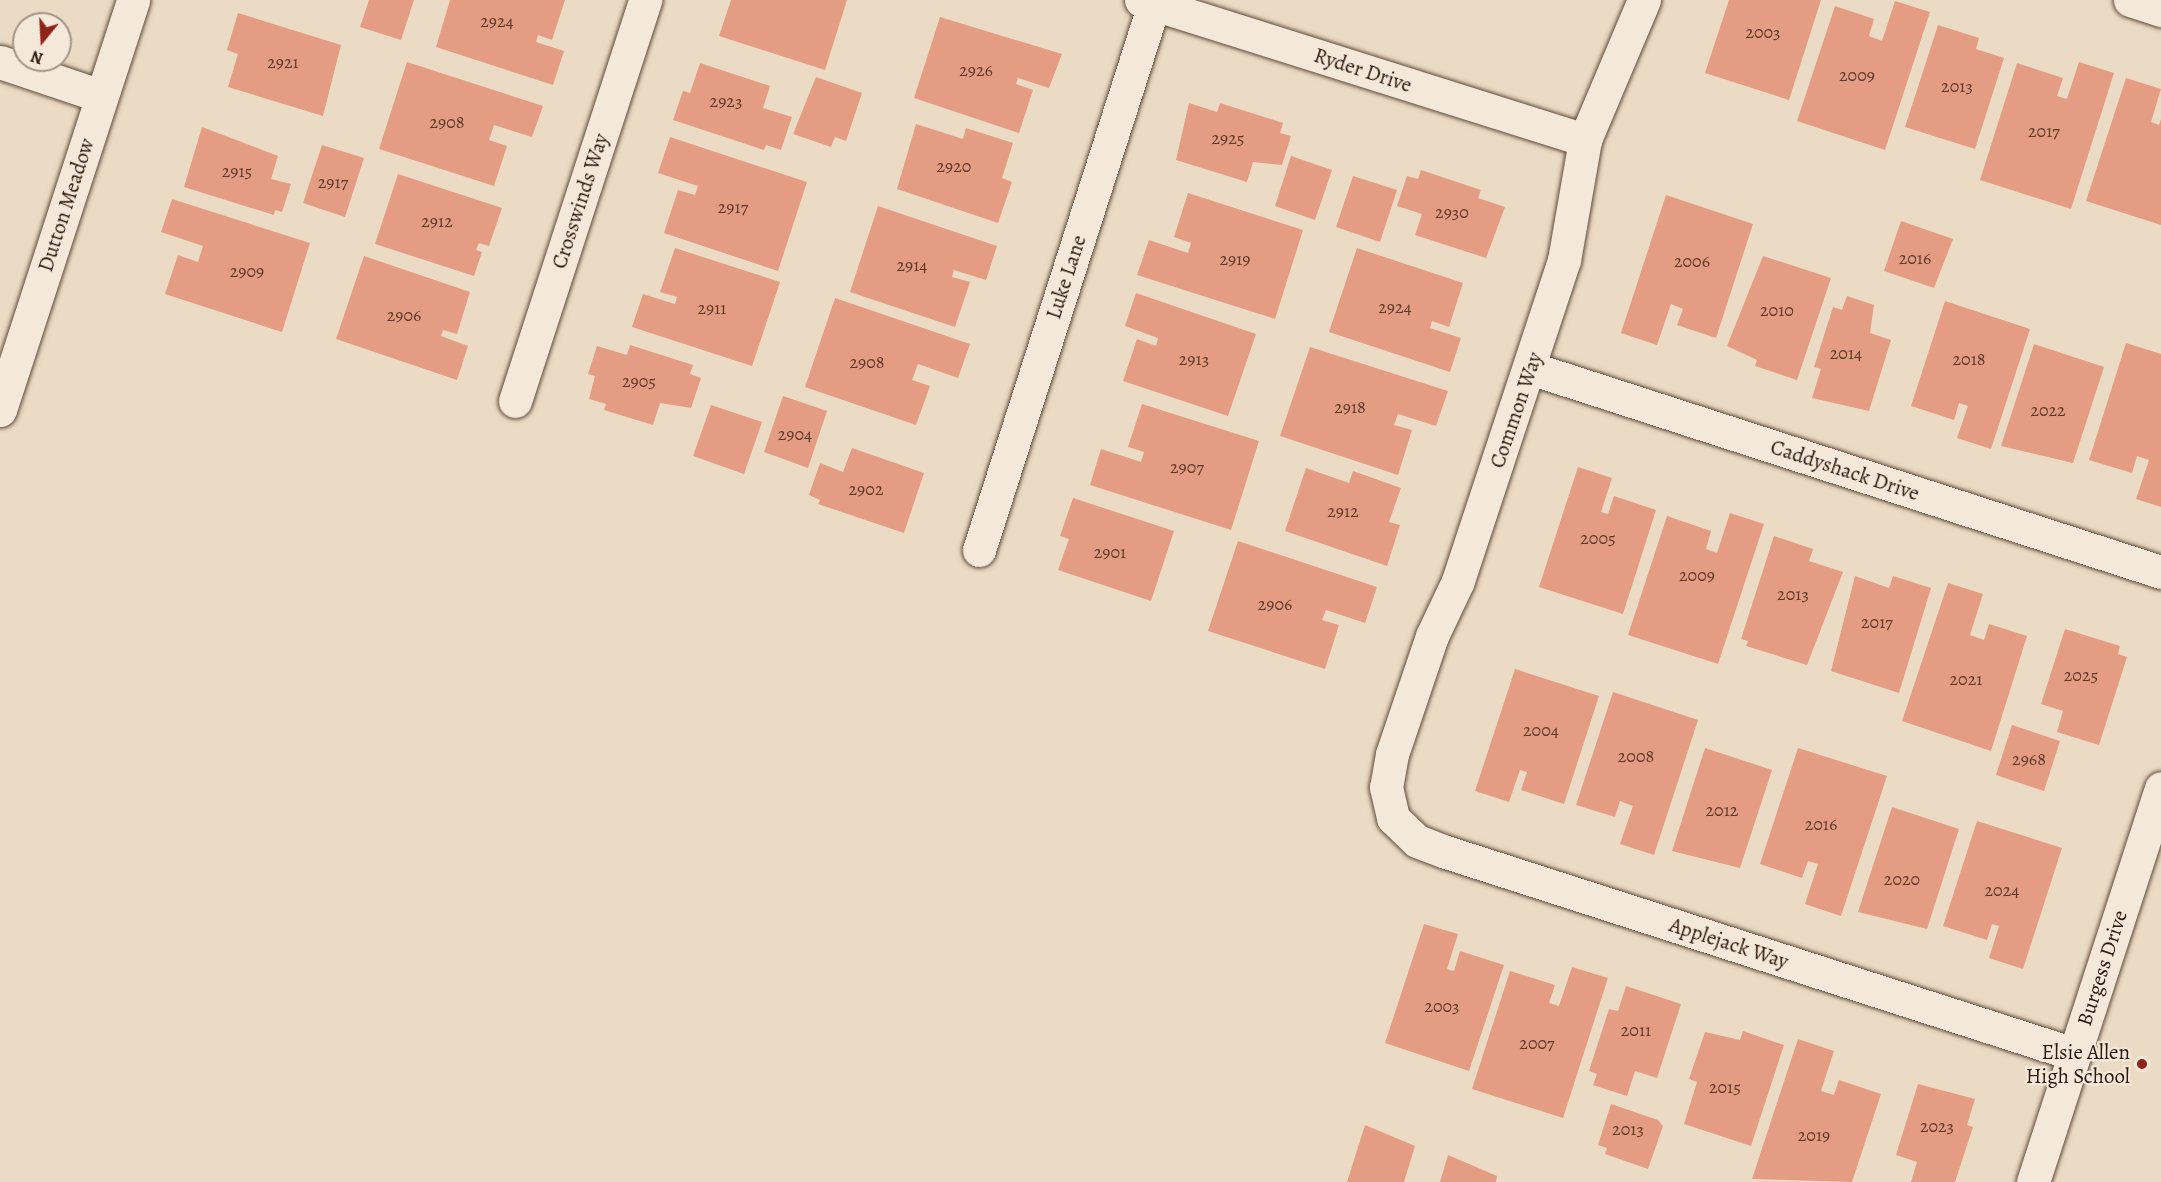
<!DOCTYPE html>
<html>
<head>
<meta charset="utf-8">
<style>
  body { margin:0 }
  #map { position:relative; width:2161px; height:1182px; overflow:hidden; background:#ecdbc4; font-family:Alegreya,serif }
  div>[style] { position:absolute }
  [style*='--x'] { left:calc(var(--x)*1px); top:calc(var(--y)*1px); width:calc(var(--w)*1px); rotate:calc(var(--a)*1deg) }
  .building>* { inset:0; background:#e49d82 }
  .roads { filter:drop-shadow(0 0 2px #5e4a3a) drop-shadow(0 0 2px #5e4a3a) }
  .street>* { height:33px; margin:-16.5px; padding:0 16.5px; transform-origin:16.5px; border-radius:16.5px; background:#f3e8d9 }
  .dots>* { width:16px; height:16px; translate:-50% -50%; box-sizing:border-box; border:3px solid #f3e8d9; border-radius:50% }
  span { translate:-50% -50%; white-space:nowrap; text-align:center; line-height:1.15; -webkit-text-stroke:4.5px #f3e8d9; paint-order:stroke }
  .number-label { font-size:18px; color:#5c3a2a }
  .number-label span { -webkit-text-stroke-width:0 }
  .street-label { font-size:21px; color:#2e190c }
  .poi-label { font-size:21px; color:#2e190c }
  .right { translate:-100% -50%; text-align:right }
  .north { position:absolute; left:12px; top:12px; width:60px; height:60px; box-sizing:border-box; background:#f3e8d9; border:2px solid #a49587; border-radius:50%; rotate:198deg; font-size:16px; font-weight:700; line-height:24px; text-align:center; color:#2e190c }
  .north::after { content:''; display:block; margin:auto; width:21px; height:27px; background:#8f2418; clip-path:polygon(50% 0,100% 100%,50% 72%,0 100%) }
</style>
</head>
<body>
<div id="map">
  <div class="building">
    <div style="clip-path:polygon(369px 0,414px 0,401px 40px,360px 27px)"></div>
    <div style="clip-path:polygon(450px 0,565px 0,552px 40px,538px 35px,536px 42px,564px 51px,553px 85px,436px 47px)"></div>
    <div style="clip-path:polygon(731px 0,847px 0,825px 70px,719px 36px)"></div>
    <div style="clip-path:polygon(1729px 0,1821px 0,1789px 100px,1705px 73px)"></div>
    <div style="clip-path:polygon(1895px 1px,1930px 12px,1885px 150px,1797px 121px,1835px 6px,1874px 19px,1869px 36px,1882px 41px)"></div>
    <div style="clip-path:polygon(238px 13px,341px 45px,323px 116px,228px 87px,238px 54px,227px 50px)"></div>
    <div style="clip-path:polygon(940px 17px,1062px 54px,1049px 88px,1018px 78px,1016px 84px,1033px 90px,1019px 133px,914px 98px)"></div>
    <div style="clip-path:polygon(1938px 25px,1979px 38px,1976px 49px,2004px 58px,1975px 149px,1905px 127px)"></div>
    <div style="clip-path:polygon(407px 62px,543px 106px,532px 137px,494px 125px,489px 140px,507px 146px,494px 186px,379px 149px)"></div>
    <div style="clip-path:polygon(2079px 62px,2114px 73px,2071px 209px,1980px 180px,2017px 63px,2063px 78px,2057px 96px,2067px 99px)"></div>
    <div style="clip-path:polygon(700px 63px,770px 86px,763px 108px,792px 117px,781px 150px,766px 145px,764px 150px,673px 120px,683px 91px,690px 93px)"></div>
    <div style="clip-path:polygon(816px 77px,862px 93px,846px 141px,835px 137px,831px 147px,793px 134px)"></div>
    <div style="clip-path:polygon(2126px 78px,2161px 89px,2151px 122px,2159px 125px,2161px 119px,2161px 225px,2086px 201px)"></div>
    <div style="clip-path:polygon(1189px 103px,1217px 112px,1220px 103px,1283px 123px,1280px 133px,1291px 136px,1282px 165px,1253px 162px,1247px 182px,1176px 160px)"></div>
    <div style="clip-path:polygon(916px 124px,963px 139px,966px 128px,1013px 143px,1002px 178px,1012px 182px,998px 223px,897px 189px)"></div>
    <div style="clip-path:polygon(202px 127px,278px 156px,271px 179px,291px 184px,282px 212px,275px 210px,274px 215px,184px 187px)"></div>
    <div style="clip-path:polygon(670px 137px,807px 182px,778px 271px,664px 233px,678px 190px,695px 195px,698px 186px,658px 173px)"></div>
    <div style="clip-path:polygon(322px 145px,364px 158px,345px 217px,303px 203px)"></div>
    <div style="clip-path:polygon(1291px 156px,1332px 170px,1315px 220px,1275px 206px)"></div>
    <div style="clip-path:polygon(1421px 170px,1481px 190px,1478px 198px,1505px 207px,1486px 258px,1415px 235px,1422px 214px,1397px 206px,1407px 176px,1418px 179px)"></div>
    <div style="clip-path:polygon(398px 174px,502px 208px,489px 246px,479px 243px,476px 250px,482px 252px,474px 276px,375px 244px)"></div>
    <div style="clip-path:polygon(1353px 176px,1397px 190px,1380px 242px,1336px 227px)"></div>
    <div style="clip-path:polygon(1188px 193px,1303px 230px,1275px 319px,1137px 275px,1149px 240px,1188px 253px,1191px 243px,1174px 237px)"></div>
    <div style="clip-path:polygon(1666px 195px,1753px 224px,1716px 338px,1677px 325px,1683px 309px,1671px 304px,1657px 345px,1621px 333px)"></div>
    <div style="clip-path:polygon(172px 199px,310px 243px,282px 332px,165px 294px,178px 255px,198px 262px,203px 246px,161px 232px)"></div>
    <div style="clip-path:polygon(878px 206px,997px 246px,986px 280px,954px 270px,952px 277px,970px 282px,955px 327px,850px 292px)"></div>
    <div style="clip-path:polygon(1901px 221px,1953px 239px,1934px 288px,1884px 271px)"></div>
    <div style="clip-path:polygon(675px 248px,780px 282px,752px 366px,632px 327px,643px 294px,675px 304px,677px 297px,660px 292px)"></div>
    <div style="clip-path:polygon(1357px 248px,1463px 283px,1449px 327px,1432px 321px,1430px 328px,1461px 338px,1450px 372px,1329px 332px)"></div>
    <div style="clip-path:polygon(364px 256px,470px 292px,457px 334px,443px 330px,441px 336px,468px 346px,457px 380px,336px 339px)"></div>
    <div style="clip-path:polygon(1763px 256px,1831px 278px,1797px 380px,1755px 366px,1757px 360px,1727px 346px)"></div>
    <div style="clip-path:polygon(1136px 293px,1256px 334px,1228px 416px,1123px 381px,1137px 339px,1156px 346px,1158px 338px,1125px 326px)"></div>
    <div style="clip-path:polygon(1847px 296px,1874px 305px,1870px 333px,1891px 340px,1869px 411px,1812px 398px,1821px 369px,1814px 367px,1833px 307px,1842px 310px)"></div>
    <div style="clip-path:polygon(835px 298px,970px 344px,958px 378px,918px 364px,912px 380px,930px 386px,916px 425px,805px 387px)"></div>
    <div style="clip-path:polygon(1945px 301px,2030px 329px,1991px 449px,1957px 438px,1968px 406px,1959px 403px,1954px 420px,1911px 406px)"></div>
    <div style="clip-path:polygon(2126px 343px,2161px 354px,2161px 507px,2136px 499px,2149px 460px,2137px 456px,2132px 473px,2089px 460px)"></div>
    <div style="clip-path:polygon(2034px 344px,2104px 367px,2073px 463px,2001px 446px)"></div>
    <div style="clip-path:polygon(630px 345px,693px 365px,690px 374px,701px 378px,691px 408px,660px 403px,653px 425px,604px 410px,606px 404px,589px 399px,595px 376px,588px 374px,597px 346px,627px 355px)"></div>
    <div style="clip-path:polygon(1310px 347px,1448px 391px,1436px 426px,1398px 414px,1394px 425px,1412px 430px,1398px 475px,1280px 436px)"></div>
    <div style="clip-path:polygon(783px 396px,827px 411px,808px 468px,764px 452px)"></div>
    <div style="clip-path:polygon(1142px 404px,1259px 441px,1231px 530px,1090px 485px,1101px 449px,1141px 462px,1144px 452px,1128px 447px)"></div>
    <div style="clip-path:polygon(711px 405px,762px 422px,744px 474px,693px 456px)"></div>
    <div style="clip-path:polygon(852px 448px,924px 473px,904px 533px,818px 504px,820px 500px,809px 495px,820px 463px,843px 472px)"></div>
    <div style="clip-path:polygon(1578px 467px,1612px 478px,1601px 512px,1608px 514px,1614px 496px,1656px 510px,1623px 614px,1539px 587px)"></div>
    <div style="clip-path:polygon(1306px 468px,1349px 483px,1353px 471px,1401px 488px,1389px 522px,1400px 525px,1387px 566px,1285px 531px)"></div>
    <div style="clip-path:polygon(1073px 498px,1174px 531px,1151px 601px,1058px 570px,1069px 539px,1060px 536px)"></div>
    <div style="clip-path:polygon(1730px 513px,1764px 524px,1718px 664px,1628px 635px,1667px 516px,1711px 531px,1706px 549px,1717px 553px)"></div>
    <div style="clip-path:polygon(1774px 536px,1813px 549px,1809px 561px,1843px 572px,1807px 665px,1746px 646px,1748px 641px,1741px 639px)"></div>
    <div style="clip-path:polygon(1238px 541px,1377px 587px,1365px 623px,1326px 610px,1322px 620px,1339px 625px,1325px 669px,1208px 631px)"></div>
    <div style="clip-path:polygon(1855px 576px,1889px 588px,1893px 576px,1931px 588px,1899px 693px,1831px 671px)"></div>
    <div style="clip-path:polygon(1948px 583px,1983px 594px,1970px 635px,1984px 640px,1989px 624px,2027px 636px,1991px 751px,1902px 721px)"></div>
    <div style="clip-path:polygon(2065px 629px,2120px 646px,2118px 654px,2127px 657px,2099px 745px,2057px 732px,2063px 711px,2041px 704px)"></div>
    <div style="clip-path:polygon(1515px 669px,1599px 696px,1564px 804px,1521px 790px,1527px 772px,1520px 770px,1509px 802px,1475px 791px)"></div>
    <div style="clip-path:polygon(1613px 692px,1698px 720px,1654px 855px,1620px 844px,1633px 806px,1620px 801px,1615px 817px,1576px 805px)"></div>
    <div style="clip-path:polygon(2012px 725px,2060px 741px,2044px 791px,1996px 775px)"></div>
    <div style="clip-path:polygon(1705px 748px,1772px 770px,1740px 868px,1672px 851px)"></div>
    <div style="clip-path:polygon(1798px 748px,1887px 776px,1841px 916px,1805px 904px,1818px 864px,1808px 861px,1802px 878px,1760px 864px)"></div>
    <div style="clip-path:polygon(1892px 807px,1959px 829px,1927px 929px,1858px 912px)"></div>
    <div style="clip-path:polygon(1977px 821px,2062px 848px,2023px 969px,1989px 958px,1999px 926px,1992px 924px,1987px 940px,1943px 926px)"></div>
    <div style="clip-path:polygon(1424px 924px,1458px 934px,1447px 969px,1454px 971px,1460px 951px,1504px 965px,1469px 1071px,1385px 1043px)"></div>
    <div style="clip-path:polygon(1572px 967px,1608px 978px,1563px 1118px,1472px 1089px,1510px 971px,1555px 985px,1549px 1003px,1559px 1006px)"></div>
    <div style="clip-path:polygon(1626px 986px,1681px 1004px,1657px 1078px,1635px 1071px,1627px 1096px,1593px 1085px,1597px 1074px,1589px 1071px,1609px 1009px,1618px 1011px)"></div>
    <div style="clip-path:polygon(1743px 1031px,1784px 1045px,1751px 1146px,1684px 1124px,1697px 1082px,1689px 1079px,1705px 1032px,1740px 1040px)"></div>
    <div style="clip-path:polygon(1798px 1039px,1834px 1051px,1821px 1091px,1834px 1095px,1839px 1080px,1881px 1094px,1852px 1182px,1752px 1179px)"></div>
    <div style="clip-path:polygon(1918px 1084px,1975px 1099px,1967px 1125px,1973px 1127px,1955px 1182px,1911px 1182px,1917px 1162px,1896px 1155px)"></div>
    <div style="clip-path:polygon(1611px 1104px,1658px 1120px,1663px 1126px,1648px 1169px,1605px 1154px,1607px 1148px,1598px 1145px)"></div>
    <div style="clip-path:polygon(1365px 1125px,1415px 1146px,1404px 1182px,1347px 1182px)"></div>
    <div style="clip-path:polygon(1448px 1155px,1497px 1176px,1496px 1182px,1440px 1182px)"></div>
  </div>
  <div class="roads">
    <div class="street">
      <div style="--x:1141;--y:0;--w:466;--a:17.5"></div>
      <div style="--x:1644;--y:0;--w:152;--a:112.9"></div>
      <div style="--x:1585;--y:140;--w:122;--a:99.9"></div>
      <div style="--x:1564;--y:260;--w:338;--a:108.3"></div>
      <div style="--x:1458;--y:581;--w:61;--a:115.3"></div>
      <div style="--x:1432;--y:636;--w:125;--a:108.7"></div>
      <div style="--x:1392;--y:754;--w:34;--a:100"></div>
      <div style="--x:1386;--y:787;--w:32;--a:77"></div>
      <div style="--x:1393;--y:818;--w:33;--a:44"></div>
      <div style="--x:1417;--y:841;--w:31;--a:21"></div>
      <div style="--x:1446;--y:852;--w:660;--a:17.83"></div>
      <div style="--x:2130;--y:0;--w:33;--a:18"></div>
      <div style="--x:0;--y:62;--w:107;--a:18.6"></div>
      <div style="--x:1530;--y:368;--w:663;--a:17.92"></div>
      <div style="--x:515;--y:401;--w:422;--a:-72"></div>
      <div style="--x:0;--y:410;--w:431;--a:-72"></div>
      <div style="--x:979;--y:550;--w:573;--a:-72.23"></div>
      <div style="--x:2033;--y:1182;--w:414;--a:-72"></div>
    </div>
  </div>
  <div class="dots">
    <div style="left:2142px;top:1064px;background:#8f2418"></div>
  </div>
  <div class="number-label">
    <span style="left:497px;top:21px">2924</span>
    <span style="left:1763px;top:32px">2003</span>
    <span style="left:283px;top:62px">2921</span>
    <span style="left:976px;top:70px">2926</span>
    <span style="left:1857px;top:75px">2009</span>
    <span style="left:1957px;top:86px">2013</span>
    <span style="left:726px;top:101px">2923</span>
    <span style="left:447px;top:122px">2908</span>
    <span style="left:2044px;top:131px">2017</span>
    <span style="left:1228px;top:138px">2925</span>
    <span style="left:954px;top:166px">2920</span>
    <span style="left:237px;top:171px">2915</span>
    <span style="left:333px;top:182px">2917</span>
    <span style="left:733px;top:207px">2917</span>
    <span style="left:1452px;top:212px">2930</span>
    <span style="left:437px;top:221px">2912</span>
    <span style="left:1915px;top:258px">2016</span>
    <span style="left:1235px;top:259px">2919</span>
    <span style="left:1692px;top:261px">2006</span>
    <span style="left:912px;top:265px">2914</span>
    <span style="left:247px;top:271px">2909</span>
    <span style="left:1395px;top:307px">2924</span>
    <span style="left:712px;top:308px">2911</span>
    <span style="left:1777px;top:310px">2010</span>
    <span style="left:404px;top:315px">2906</span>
    <span style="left:1846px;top:353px">2014</span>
    <span style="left:1194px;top:359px">2913</span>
    <span style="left:1969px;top:359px">2018</span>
    <span style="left:867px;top:362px">2908</span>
    <span style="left:639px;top:381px">2905</span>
    <span style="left:1350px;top:407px">2918</span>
    <span style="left:2048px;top:410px">2022</span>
    <span style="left:795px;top:434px">2904</span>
    <span style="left:1187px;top:467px">2907</span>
    <span style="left:866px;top:489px">2902</span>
    <span style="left:1343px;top:511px">2912</span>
    <span style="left:1598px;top:538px">2005</span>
    <span style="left:1110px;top:552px">2901</span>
    <span style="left:1697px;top:575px">2009</span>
    <span style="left:1793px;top:594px">2013</span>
    <span style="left:1275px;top:604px">2906</span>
    <span style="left:1877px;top:622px">2017</span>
    <span style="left:2081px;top:675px">2025</span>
    <span style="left:1966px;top:679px">2021</span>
    <span style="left:1541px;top:730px">2004</span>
    <span style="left:1636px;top:756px">2008</span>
    <span style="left:2029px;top:759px">2968</span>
    <span style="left:1722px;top:810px">2012</span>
    <span style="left:1821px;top:824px">2016</span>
    <span style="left:1902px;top:879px">2020</span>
    <span style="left:2002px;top:890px">2024</span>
    <span style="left:1442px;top:1006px">2003</span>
    <span style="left:1636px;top:1030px">2011</span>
    <span style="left:1537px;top:1043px">2007</span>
    <span style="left:1725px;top:1087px">2015</span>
    <span style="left:1937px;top:1126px">2023</span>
    <span style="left:1628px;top:1129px">2013</span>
    <span style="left:1814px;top:1135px">2019</span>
  </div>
  <div class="street-label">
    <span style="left:1363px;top:70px;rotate:18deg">Ryder Drive</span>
    <span style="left:580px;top:201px;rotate:-72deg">Crosswinds Way</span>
    <span style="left:66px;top:205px;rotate:-72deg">Dutton Meadow</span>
    <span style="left:1066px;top:277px;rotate:-72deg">Luke Lane</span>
    <span style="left:1516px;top:410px;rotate:-71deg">Common Way</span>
    <span style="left:1845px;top:470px;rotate:18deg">Caddyshack Drive</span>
    <span style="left:1729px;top:943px;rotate:18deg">Applejack Way</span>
    <span style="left:2102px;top:968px;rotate:-72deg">Burgess Drive</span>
  </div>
  <div class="poi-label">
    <span class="right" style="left:2130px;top:1064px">Elsie Allen<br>High School</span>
  </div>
  <div class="north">N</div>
</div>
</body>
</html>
